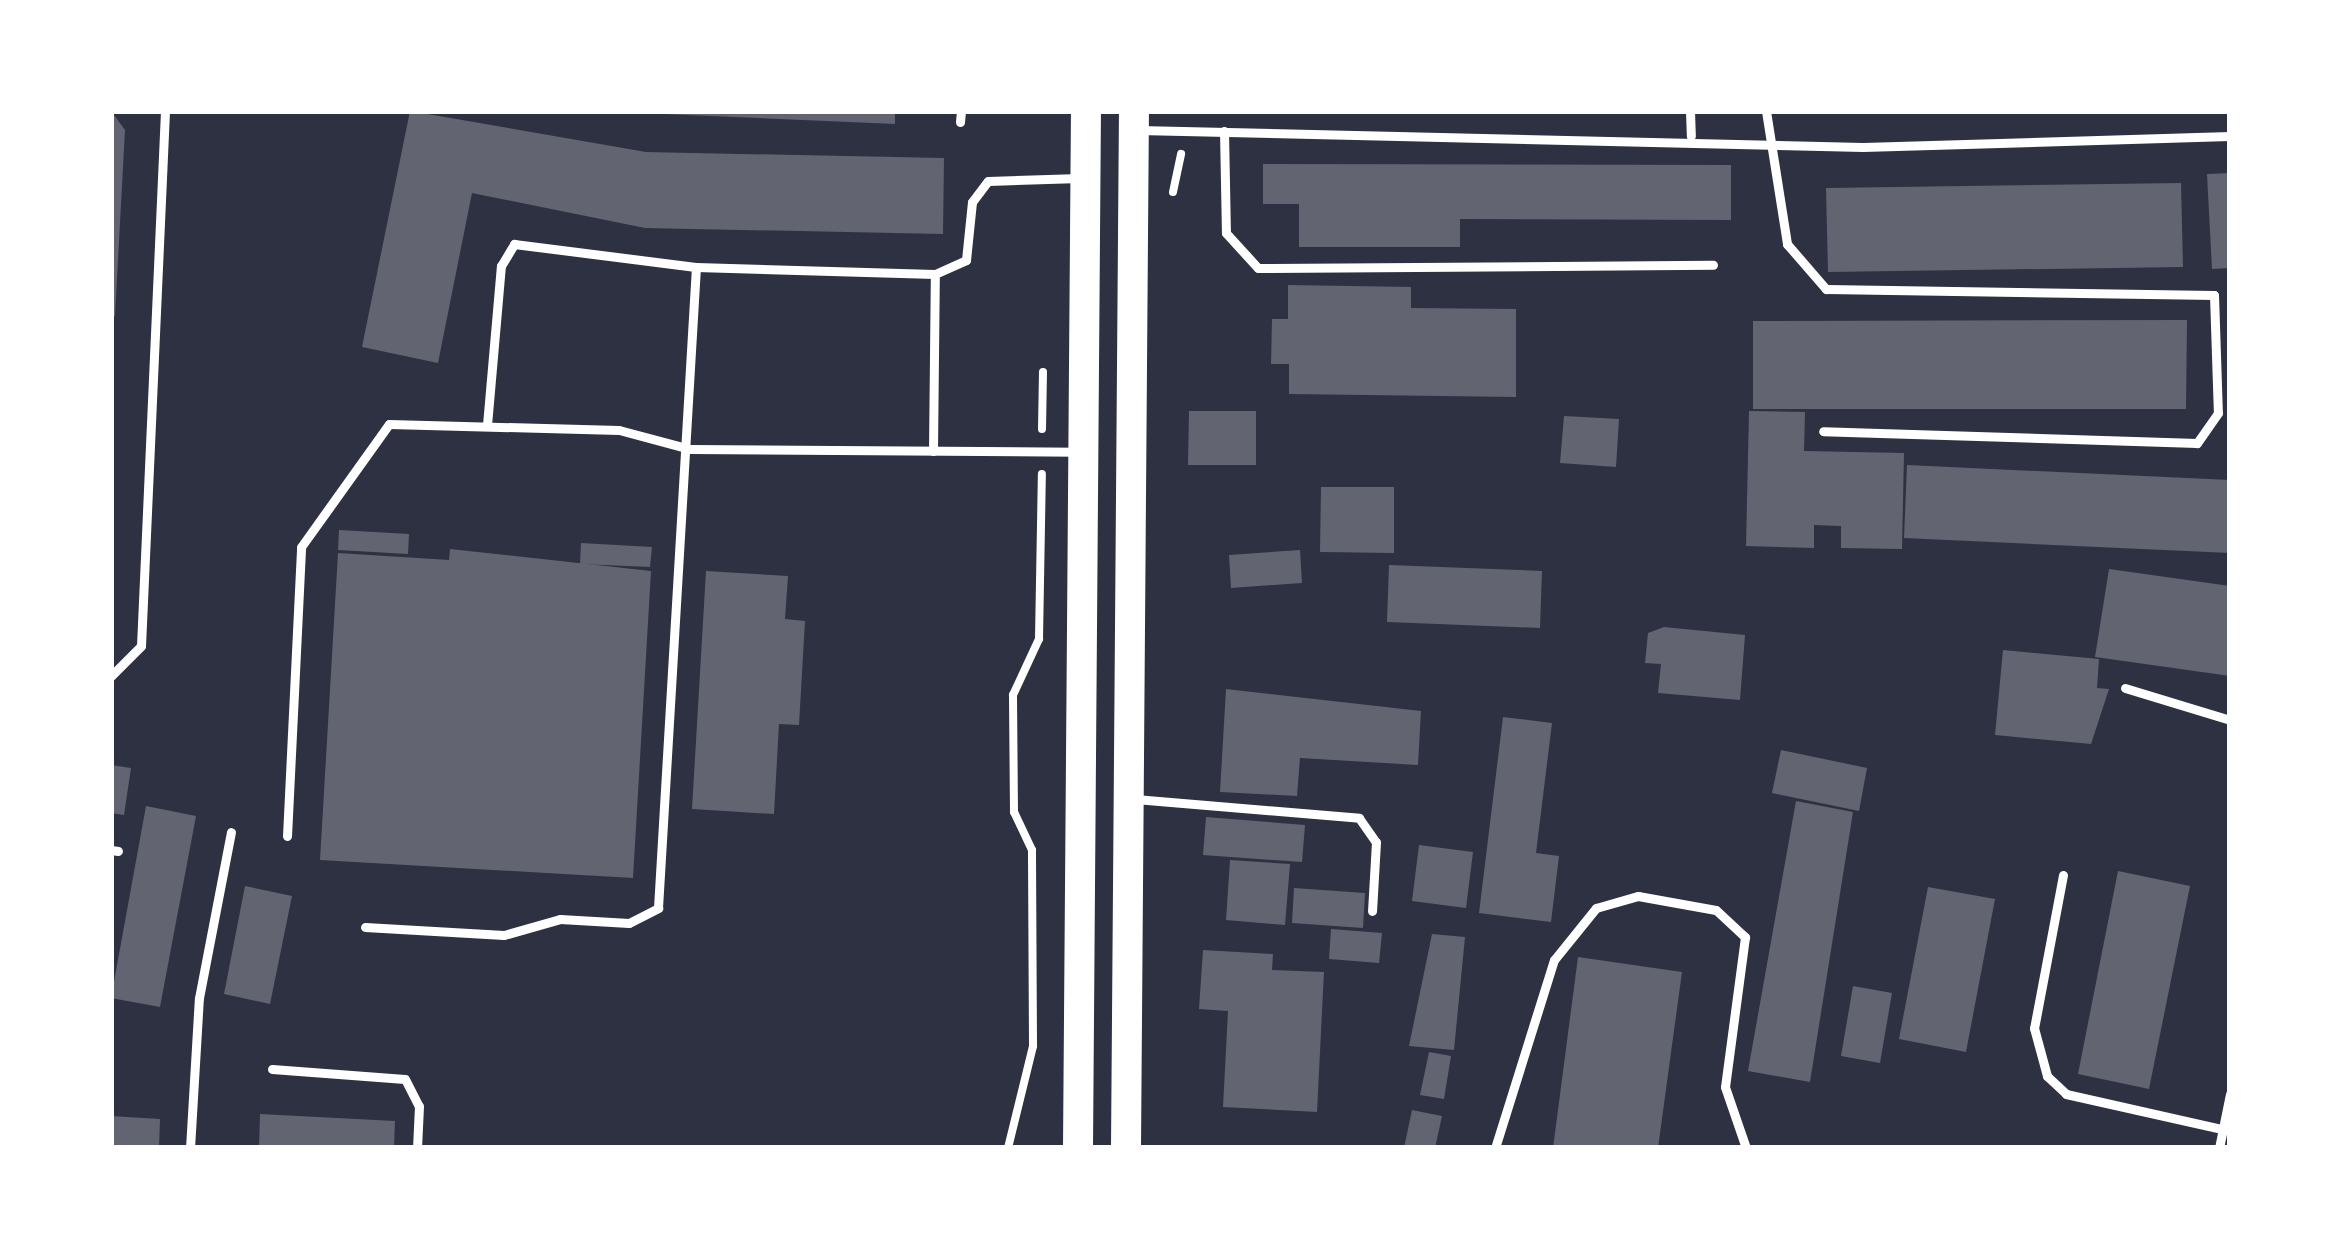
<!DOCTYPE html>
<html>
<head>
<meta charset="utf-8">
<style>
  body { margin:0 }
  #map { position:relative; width:2341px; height:1259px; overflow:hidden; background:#2d3142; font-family:Roboto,sans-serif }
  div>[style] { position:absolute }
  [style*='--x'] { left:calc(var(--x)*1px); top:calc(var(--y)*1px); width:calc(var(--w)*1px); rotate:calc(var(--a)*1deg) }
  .building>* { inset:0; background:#626471 }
  .path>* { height:8px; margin:-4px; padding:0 4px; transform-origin:4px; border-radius:4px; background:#fff }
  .service>* { height:9px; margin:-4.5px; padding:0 4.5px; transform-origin:4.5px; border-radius:4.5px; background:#fff }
  .primary>* { height:30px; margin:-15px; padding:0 15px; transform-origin:15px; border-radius:15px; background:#fff }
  span { translate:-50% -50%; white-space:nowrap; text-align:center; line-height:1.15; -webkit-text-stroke:12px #fff; paint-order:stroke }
  .frame { position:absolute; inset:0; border:114px solid #fff; pointer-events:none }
</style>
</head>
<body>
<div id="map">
  <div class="building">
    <div style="clip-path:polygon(111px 111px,125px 130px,115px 316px,111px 316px)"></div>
    <div style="clip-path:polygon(410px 111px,646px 152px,944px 158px,943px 234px,645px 228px,472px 193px,438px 363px,362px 347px)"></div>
    <div style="clip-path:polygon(593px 111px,895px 111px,895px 124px)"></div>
    <div style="clip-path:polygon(1263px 164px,1731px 165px,1731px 220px,1460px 219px,1460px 247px,1299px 247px,1299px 204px,1263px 204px)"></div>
    <div style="clip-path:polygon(2230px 173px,2230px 268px,2212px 269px,2207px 174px)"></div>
    <div style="clip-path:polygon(2181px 183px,2183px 267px,1828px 272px,1826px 188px)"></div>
    <div style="clip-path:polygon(1288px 285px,1411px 287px,1411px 308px,1516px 309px,1516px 397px,1289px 394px,1289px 364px,1271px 364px,1272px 319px,1288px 319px)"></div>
    <div style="clip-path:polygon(2187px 320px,2186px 409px,1753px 409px,1753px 321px)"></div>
    <div style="clip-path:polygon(1189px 411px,1256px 411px,1256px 465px,1188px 465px)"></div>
    <div style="clip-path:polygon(1749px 411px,1805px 412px,1804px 451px,1904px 453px,1902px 549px,1841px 548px,1841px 526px,1814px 525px,1814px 548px,1746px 546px)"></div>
    <div style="clip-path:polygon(1564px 416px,1619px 419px,1616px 467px,1560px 463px)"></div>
    <div style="clip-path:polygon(1907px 465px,2230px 480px,2230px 553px,1904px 538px)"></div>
    <div style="clip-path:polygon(1321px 487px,1394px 487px,1394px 553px,1320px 552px)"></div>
    <div style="clip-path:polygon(339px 530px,409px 534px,408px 554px,338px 550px)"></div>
    <div style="clip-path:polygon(581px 543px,652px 547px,650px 567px,580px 564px)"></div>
    <div style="clip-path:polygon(450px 549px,651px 571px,633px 878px,320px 860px,338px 553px,449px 560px)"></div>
    <div style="clip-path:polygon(1300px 550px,1302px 583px,1231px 588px,1229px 555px)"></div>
    <div style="clip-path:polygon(1389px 565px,1542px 571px,1540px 628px,1387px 622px)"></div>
    <div style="clip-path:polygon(2109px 569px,2230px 586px,2230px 676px,2095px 657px)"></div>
    <div style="clip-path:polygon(706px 571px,788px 576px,785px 619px,805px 621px,799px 725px,779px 724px,774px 814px,692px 809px)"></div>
    <div style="clip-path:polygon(1664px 627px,1745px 635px,1740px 700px,1658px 693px,1661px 664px,1645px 663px,1648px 633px)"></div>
    <div style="clip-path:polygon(2003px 650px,2099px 659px,2097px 688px,2109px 689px,2091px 744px,1995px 735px)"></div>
    <div style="clip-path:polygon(1226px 689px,1421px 711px,1418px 765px,1300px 758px,1297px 796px,1220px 792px)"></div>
    <div style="clip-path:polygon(1503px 717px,1552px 723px,1536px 853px,1559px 856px,1551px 922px,1479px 913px)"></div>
    <div style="clip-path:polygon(1781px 750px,1867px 768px,1859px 811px,1772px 793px)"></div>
    <div style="clip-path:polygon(111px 765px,131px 768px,124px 815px,111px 813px)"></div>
    <div style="clip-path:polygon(1796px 801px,1853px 812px,1810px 1082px,1748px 1071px)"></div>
    <div style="clip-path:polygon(146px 806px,196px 816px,160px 1007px,111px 998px)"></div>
    <div style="clip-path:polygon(1206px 817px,1305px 825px,1302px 862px,1203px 855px)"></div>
    <div style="clip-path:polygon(1419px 845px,1473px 852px,1466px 908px,1412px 901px)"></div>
    <div style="clip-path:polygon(1230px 860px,1290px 864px,1285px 925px,1226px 920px)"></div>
    <div style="clip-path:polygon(2118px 871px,2190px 886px,2149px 1089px,2078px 1074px)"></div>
    <div style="clip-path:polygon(245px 886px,292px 896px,270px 1004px,224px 994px)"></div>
    <div style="clip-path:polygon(1928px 887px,1995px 899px,1966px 1052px,1899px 1039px)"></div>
    <div style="clip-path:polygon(1294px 888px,1365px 893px,1363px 928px,1292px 923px)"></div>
    <div style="clip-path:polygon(1331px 929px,1382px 933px,1379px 963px,1329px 959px)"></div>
    <div style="clip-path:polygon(1432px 934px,1465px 937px,1454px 1050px,1409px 1046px)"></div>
    <div style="clip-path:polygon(1203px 950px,1273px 954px,1272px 970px,1324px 972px,1317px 1112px,1223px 1107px,1228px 1011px,1199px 1009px)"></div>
    <div style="clip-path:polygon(1578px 957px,1682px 972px,1658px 1148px,1553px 1148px)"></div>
    <div style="clip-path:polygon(1853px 986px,1892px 993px,1880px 1063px,1841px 1056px)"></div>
    <div style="clip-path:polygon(1429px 1052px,1451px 1056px,1444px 1099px,1420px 1095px)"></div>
    <div style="clip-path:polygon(1412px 1110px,1442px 1116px,1435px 1148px,1404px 1148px)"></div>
    <div style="clip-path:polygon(260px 1114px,395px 1121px,394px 1148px,259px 1148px)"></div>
    <div style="clip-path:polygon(111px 1116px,160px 1119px,159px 1148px,111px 1148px)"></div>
  </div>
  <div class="path">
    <div style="--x:1173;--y:192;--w:39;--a:-78"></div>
    <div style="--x:1042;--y:429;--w:57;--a:-89"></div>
    <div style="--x:1008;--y:1148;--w:105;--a:-76.2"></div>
    <div style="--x:1033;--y:1046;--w:196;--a:-90.3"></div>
    <div style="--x:1032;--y:850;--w:42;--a:-115.3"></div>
    <div style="--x:1014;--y:812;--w:117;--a:-90.5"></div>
    <div style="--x:1013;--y:695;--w:62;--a:-65.1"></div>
    <div style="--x:1039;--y:639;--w:165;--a:-89"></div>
  </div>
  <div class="service">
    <div style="--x:1690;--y:111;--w:25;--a:88"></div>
    <div style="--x:1766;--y:111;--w:135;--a:81"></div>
    <div style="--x:1787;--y:244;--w:60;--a:49.1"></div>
    <div style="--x:1826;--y:289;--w:388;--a:0.9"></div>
    <div style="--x:2214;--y:295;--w:118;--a:88.1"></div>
    <div style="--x:2218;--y:413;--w:37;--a:125"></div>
    <div style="--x:2197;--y:443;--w:374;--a:-178.2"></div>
    <div style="--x:960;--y:122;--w:11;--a:-85"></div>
    <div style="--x:1138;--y:130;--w:725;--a:1.34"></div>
    <div style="--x:1863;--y:147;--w:367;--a:-1.7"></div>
    <div style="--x:1224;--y:131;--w:102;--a:88.9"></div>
    <div style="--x:1226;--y:233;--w:47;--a:47.6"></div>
    <div style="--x:1258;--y:268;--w:455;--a:-0.4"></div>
    <div style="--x:487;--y:425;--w:160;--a:-85"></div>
    <div style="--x:501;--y:266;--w:26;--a:-59"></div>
    <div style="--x:514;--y:244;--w:183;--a:7.2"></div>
    <div style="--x:696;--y:267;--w:239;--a:1.7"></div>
    <div style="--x:935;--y:274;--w:34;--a:-24"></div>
    <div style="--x:966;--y:260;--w:58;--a:-84.1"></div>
    <div style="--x:972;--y:202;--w:26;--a:-53"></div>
    <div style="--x:988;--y:181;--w:92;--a:-1.9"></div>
    <div style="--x:933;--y:451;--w:177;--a:-89.4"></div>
    <div style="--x:111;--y:676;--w:42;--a:-45"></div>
    <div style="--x:141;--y:646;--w:536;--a:-87.43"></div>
    <div style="--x:2125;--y:688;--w:110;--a:16.9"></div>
    <div style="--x:1135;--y:799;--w:225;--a:4.8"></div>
    <div style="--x:1359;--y:818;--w:29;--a:55"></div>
    <div style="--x:1376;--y:842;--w:69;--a:93.3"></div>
    <div style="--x:287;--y:836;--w:289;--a:-87.2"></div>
    <div style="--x:301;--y:547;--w:151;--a:-54.4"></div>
    <div style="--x:389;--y:424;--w:230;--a:1.5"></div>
    <div style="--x:619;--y:430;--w:73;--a:15"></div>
    <div style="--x:690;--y:449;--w:387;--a:0.4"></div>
    <div style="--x:111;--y:850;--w:7;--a:8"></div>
    <div style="--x:2063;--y:875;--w:156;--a:100.7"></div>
    <div style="--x:2034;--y:1028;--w:50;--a:74.8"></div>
    <div style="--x:2047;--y:1076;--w:26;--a:43"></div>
    <div style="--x:2066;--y:1094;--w:168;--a:12.7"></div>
    <div style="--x:365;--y:927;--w:139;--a:3.3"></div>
    <div style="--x:504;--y:935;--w:58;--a:-15.9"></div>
    <div style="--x:560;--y:919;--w:69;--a:3.3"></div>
    <div style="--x:629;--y:923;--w:33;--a:-27"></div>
    <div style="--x:658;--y:908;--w:642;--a:-86.61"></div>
    <div style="--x:272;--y:1069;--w:133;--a:4.3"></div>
    <div style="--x:405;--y:1079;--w:30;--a:63"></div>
    <div style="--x:419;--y:1106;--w:42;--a:92.7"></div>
    <div style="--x:190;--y:1148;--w:150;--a:-86.6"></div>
    <div style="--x:199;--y:998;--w:169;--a:-79.1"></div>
    <div style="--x:1495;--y:1148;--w:197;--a:-72.6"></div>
    <div style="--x:1554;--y:960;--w:67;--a:-51.1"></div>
    <div style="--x:1596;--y:908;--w:44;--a:-15.9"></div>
    <div style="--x:1638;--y:896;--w:79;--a:10.2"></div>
    <div style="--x:1716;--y:910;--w:40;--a:43"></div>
    <div style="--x:1745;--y:937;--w:151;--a:97.6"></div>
    <div style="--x:1725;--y:1087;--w:65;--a:71"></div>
    <div style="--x:2219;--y:1148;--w:55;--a:-78.5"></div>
  </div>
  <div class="primary">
    <div style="--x:1078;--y:1148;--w:1037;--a:-89.56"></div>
    <div style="--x:1126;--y:1148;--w:1037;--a:-89.56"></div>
  </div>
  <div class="frame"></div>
</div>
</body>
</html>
